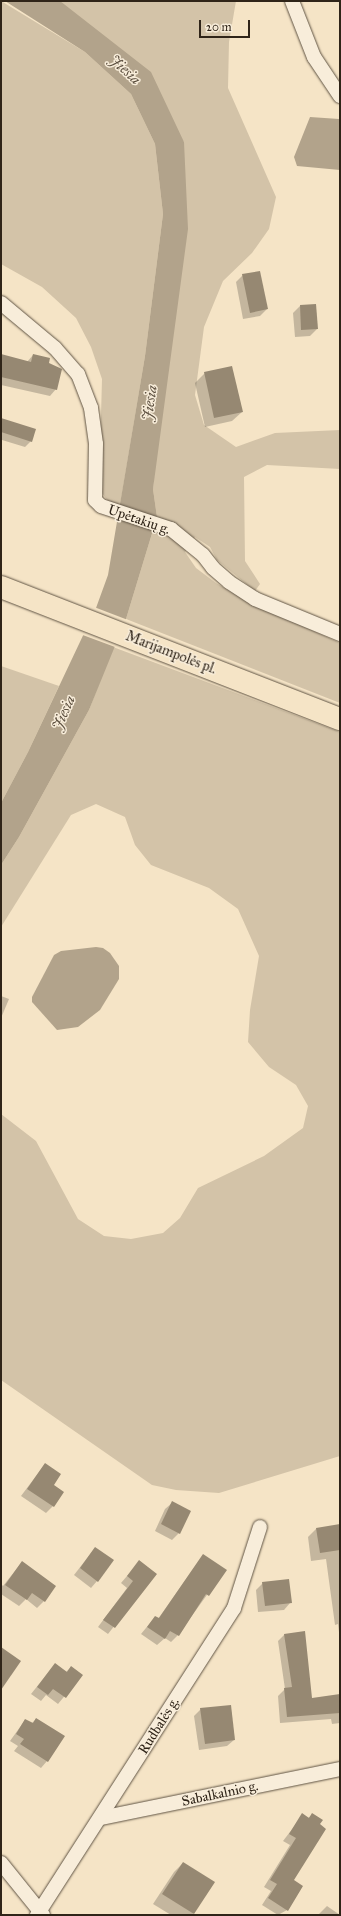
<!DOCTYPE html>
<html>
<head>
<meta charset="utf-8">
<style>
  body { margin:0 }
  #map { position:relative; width:341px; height:1916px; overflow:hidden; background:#f5e4c6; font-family:"IM FELL Great Primer",serif }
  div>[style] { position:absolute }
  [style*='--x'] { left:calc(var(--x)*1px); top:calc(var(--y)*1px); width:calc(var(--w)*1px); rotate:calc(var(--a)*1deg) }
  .green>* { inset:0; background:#d3c3a8 }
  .water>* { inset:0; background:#b2a38b }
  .pier>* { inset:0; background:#f5e4c6 }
  .shadow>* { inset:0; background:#0003 }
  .building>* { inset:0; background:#968872 }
  .roads { filter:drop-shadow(0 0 1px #605444) drop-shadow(0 0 1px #605444) }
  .street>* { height:14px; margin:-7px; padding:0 7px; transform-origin:7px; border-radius:7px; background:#f8edda }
  .primary>* { height:22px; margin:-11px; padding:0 11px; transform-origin:11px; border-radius:11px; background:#f5e4c6 }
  span { translate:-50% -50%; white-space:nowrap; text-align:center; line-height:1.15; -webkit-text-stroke:3px #f8edda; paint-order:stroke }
  .street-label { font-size:14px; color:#2f2418 }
  .water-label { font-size:15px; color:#5d5040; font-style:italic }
  .frame { position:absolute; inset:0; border:2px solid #2f2418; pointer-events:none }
  .scale { position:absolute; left:199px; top:20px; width:51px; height:18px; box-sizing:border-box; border:2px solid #2f2418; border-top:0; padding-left:5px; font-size:12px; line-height:14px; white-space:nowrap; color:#2f2418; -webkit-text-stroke:3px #f8edda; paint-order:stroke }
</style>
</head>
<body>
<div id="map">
  <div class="green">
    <div style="clip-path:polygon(1px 1px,85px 52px,131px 94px,155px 144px,163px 214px,145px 356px,120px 505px,110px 504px,99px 489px,102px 379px,91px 347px,76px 318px,42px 287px,1px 264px)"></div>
    <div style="clip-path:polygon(60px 1px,236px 1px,229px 42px,228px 88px,276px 197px,269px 229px,252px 253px,223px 281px,204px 327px,195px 395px,204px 425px,236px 447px,275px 433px,340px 430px,340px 469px,267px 465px,244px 477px,245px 561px,260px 584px,255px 591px,217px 560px,210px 547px,195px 537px,185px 552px,196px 568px,216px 583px,243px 599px,340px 643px,340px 703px,126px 619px,157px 517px,153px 489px,184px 142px)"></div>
    <div style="clip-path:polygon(113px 647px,340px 732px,340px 1456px,219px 1493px,176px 1490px,152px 1485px,1px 1380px,1px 1114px,36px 1141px,78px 1219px,104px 1236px,131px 1239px,163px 1233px,180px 1218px,198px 1188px,264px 1156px,303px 1128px,308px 1106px,296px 1085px,269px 1067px,248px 1042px,250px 1010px,259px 956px,238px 909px,209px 888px,151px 865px,135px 845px,125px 817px,96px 804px,71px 815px,1px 927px,1px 865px,19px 837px,89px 710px)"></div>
    <div style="clip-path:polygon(1px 666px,59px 686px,28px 752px,1px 803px)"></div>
  </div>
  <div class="water">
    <div style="clip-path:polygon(5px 1px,60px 1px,151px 72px,184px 142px,188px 229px,153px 489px,157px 517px,126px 619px,89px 710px,19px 837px,1px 865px,1px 803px,28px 752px,96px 608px,108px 575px,145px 356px,163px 214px,155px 144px,131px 94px,85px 52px)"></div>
    <div style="clip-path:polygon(310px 117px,339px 119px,340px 170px,297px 166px,294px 157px)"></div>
    <div style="clip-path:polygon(96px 947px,103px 948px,110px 953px,119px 966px,119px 979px,100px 1010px,78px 1027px,57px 1030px,32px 1002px,32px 997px,54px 955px,61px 951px)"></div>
  </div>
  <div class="pier">
    <div style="clip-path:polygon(94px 607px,128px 620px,115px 647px,80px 634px)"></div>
  </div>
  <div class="shadow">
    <div style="clip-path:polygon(243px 275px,267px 309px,260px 316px,243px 319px,236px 282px)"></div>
    <div style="clip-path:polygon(315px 305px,317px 329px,310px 336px,295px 337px,293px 313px,300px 306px)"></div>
    <div style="clip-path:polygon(1px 355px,27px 362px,33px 355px,48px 364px,56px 389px,50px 396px,1px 385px)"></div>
    <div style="clip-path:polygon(205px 373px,242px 412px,232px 421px,205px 427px,195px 383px)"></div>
    <div style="clip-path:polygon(1px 421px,31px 441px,25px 447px,2px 440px,1px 442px)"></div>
    <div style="clip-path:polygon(1px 996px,9px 999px,1px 1018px)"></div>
    <div style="clip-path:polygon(45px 1464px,52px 1485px,53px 1506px,46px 1513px,21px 1496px)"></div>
    <div style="clip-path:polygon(172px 1503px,179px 1533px,172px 1540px,155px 1531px,165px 1509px)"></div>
    <div style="clip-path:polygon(339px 1526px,340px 1532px,340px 1641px,338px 1624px,335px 1625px,326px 1559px,311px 1561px,308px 1537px,316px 1529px)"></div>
    <div style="clip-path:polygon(95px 1548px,97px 1581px,91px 1588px,74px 1575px)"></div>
    <div style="clip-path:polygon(203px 1555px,225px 1570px,178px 1635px,171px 1642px,165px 1638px,157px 1645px,141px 1634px,155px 1617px,158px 1619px)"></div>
    <div style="clip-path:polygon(22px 1562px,44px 1601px,37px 1608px,26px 1599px,19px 1606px,1px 1594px,1px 1584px,3px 1586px)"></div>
    <div style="clip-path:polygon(139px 1562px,155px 1574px,108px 1634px,98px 1627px,127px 1588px,121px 1583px)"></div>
    <div style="clip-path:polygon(263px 1583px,290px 1603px,284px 1610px,258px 1612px,256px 1590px)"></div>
    <div style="clip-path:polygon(285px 1634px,311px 1699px,340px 1695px,340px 1723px,332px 1724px,331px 1719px,280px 1723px,278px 1696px,285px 1689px,278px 1641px)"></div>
    <div style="clip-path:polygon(55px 1664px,66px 1672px,71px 1667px,82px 1675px,58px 1704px,46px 1695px,41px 1701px,31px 1694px)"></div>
    <div style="clip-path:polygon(201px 1709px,234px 1740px,227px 1746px,199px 1750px,194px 1716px)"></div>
    <div style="clip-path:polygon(36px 1719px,47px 1761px,41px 1768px,14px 1751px,18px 1746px,10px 1741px,25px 1720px,31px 1724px)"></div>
    <div style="clip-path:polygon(303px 1815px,308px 1818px,312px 1815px,293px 1880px,287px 1910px,278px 1915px,262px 1905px,271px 1891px,264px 1887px,290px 1845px,283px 1841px)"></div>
    <div style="clip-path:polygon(183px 1863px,214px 1883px,192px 1915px,171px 1915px,153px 1904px,174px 1872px)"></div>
    <div style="clip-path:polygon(327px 1906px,340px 1915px,318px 1915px)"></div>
  </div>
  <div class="building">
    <div style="clip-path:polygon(260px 271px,268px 309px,250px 313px,242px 274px)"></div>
    <div style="clip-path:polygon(316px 304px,318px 329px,301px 330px,300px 305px)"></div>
    <div style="clip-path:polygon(1px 354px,31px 362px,33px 354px,50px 358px,49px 363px,62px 369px,57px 390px,1px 377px)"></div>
    <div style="clip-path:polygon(232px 366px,243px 412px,214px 418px,204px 372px)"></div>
    <div style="clip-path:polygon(1px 418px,36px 429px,32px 442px,1px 432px)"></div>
    <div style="clip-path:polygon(45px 1463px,61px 1474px,54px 1485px,64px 1492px,54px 1507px,27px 1489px)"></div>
    <div style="clip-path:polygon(172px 1501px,191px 1511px,180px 1534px,161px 1524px)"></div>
    <div style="clip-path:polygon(340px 1524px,340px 1550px,320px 1553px,316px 1528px)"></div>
    <div style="clip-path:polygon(95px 1547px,114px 1560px,98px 1582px,80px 1568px)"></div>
    <div style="clip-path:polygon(203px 1554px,227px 1570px,209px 1596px,206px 1594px,179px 1636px,170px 1631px,165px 1639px,147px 1627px,155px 1616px,159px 1618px)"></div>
    <div style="clip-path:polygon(139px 1560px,157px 1574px,115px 1628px,103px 1620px,133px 1581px,127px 1576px)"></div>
    <div style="clip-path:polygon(22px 1561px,56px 1586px,45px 1602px,32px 1593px,27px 1600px,5px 1585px)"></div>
    <div style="clip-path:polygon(289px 1579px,292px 1603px,265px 1606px,262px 1582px)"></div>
    <div style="clip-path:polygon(305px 1631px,312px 1698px,340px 1694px,340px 1713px,287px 1717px,284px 1688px,292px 1687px,284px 1634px)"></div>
    <div style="clip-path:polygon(1px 1647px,21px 1661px,1px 1690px)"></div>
    <div style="clip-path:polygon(55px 1663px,67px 1672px,71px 1666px,83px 1675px,66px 1698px,53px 1689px,48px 1695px,37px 1687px)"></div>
    <div style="clip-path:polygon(231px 1705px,235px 1740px,205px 1744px,200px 1708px)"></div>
    <div style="clip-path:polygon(36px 1718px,65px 1736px,48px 1762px,20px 1744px,24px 1739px,16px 1734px,25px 1719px,33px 1723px)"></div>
    <div style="clip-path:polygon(302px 1813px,309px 1818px,312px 1813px,323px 1820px,320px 1824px,326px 1829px,294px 1880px,303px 1886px,288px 1911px,268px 1898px,277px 1884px,270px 1880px,296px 1838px,289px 1834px)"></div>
    <div style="clip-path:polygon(183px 1862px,215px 1882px,194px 1914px,162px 1894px)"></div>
  </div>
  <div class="roads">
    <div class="street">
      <div style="--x:292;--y:1;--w:60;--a:68.6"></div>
      <div style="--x:314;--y:57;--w:47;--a:56.3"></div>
      <div style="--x:1;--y:303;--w:70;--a:39.8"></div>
      <div style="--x:55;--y:348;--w:35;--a:49"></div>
      <div style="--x:78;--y:374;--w:36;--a:69"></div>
      <div style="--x:91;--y:408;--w:36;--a:82"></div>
      <div style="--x:96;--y:444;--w:56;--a:91"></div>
      <div style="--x:95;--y:500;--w:8;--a:45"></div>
      <div style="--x:101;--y:506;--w:74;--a:18.2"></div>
      <div style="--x:171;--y:529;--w:41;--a:39.1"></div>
      <div style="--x:203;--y:555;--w:16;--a:52"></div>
      <div style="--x:213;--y:568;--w:21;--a:41"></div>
      <div style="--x:229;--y:582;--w:31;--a:33"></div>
      <div style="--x:255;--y:599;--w:92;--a:22.4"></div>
      <div style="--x:101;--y:1818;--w:244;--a:-11.6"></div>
      <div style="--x:1;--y:1863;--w:67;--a:51.1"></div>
      <div style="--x:37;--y:1915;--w:365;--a:-57.3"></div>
      <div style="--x:234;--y:1608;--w:85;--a:-72.2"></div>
    </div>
    <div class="primary">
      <div style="--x:1;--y:587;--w:364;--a:21.3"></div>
    </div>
  </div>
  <div class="street-label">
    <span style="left:139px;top:520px;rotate:19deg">Upėtakių g.</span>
    <span style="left:171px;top:653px;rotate:21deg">Marijampolės pl.</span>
    <span style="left:159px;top:1726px;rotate:-58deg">Rudbalės g.</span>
    <span style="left:220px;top:1794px;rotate:-12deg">Sabalkalnio g.</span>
  </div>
  <div class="water-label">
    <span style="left:125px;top:70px;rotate:42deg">Jiesia</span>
    <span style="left:150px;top:403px;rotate:-82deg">Jiesia</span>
    <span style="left:64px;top:713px;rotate:-66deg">Jiesia</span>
  </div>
  <div class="frame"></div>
  <div class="scale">20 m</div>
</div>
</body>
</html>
